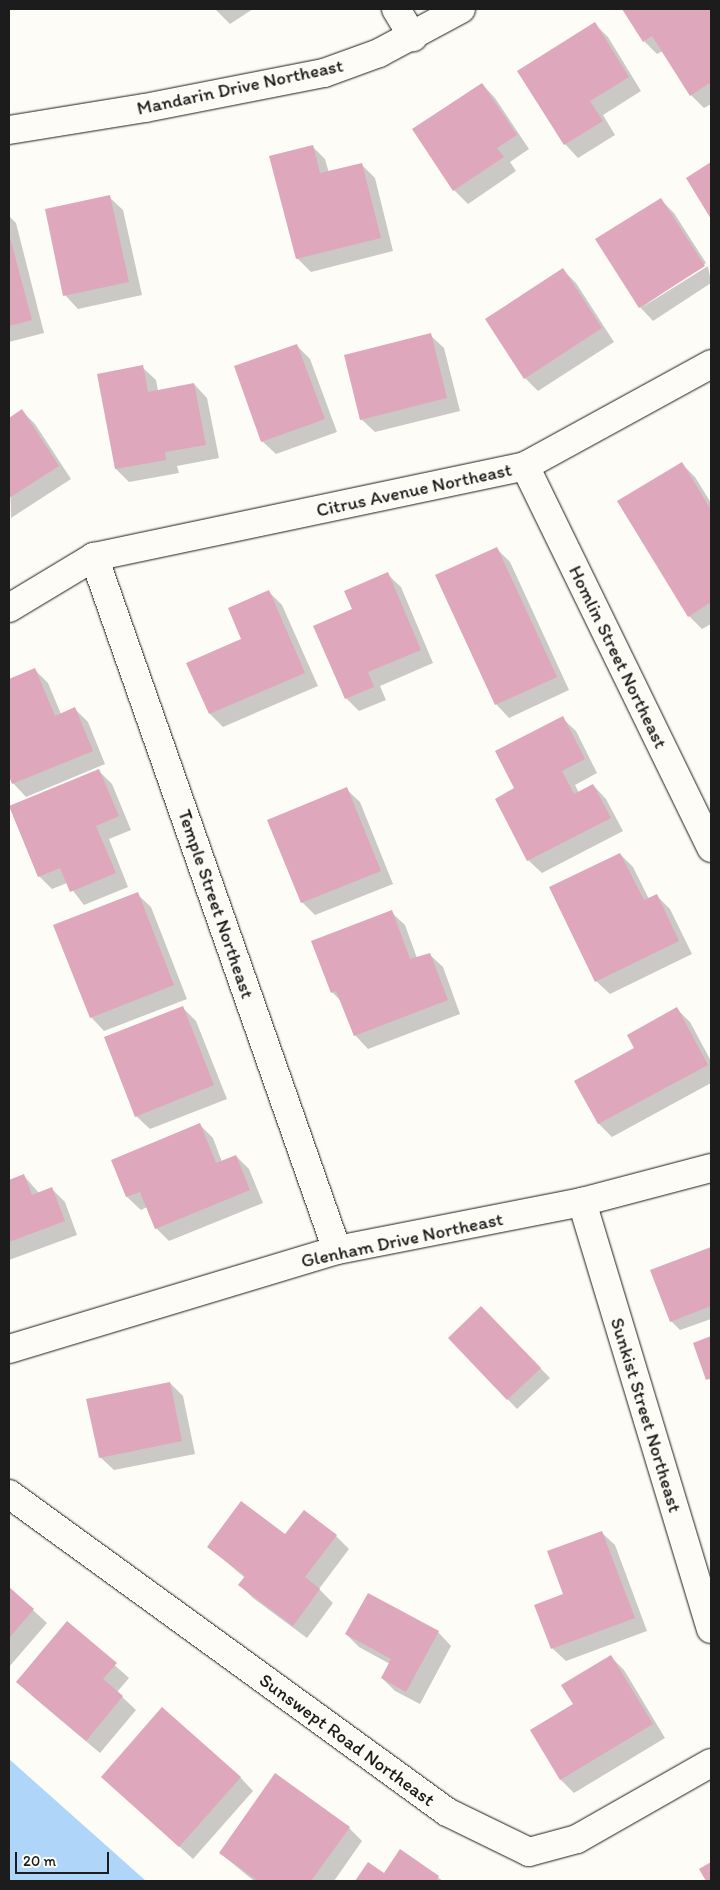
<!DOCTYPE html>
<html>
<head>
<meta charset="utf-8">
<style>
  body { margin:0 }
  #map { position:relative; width:720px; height:1890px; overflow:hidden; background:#fdfcf7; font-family:Itim,sans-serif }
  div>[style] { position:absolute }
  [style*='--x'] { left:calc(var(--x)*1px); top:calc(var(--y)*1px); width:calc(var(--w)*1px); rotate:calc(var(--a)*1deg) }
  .water>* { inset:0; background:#afd5f9 }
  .shadow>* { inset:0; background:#0003 }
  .building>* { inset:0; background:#dea7bc }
  .roads { filter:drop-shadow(0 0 1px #1c1c1c) drop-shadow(0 0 1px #1c1c1c) }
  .street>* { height:28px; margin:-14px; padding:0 14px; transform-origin:14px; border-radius:14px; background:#fdfcf7 }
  span { translate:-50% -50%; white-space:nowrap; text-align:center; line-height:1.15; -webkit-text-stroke:5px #fdfcf7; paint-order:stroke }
  .street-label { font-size:19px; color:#1c1c1c }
  .frame { position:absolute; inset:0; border:10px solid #1c1c1c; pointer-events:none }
  .scale { position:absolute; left:15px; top:1852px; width:94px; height:22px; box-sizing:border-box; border:2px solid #1c1c1c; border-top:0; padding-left:6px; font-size:15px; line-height:18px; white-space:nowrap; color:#1c1c1c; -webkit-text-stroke:4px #fdfcf7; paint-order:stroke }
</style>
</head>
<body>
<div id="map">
  <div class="water">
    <div style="clip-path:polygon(9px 1759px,146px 1881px,9px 1881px)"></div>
  </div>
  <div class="shadow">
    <div style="clip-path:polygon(215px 9px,253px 9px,230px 24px)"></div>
    <div style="clip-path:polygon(623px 9px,711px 9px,711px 104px,704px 108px,691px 95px,663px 51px,657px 54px,644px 41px)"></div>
    <div style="clip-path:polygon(595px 24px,608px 37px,641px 91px,603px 115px,615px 135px,578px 158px,565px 144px)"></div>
    <div style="clip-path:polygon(482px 84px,495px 98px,529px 149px,510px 162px,516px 171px,468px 204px,454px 190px,414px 130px)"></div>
    <div style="clip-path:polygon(312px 146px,325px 159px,329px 173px,362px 165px,375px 178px,393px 251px,311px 272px,297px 258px)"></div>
    <div style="clip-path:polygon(711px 164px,711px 217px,688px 178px)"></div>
    <div style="clip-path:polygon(109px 197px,123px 210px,142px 295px,78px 309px,65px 295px)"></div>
    <div style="clip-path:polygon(661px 200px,674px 213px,706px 263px,641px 308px,708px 266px,711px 283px,653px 321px,640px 307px)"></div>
    <div style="clip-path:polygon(9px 216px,16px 223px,44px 333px,9px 342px)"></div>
    <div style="clip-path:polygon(563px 270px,576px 283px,614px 342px,538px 391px,525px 378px)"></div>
    <div style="clip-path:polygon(430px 335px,444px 348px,460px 411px,375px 432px,361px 419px)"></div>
    <div style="clip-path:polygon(297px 346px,310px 359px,337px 432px,276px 454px,262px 441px)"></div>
    <div style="clip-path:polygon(142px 367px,156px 380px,158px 391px,194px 384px,207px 398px,219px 458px,177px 466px,179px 473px,129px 482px,116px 469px)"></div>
    <div style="clip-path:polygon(22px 411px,35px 424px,71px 479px,11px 518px,9px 419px)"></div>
    <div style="clip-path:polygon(682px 464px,695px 477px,711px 503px,711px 624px,702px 629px,689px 616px)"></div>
    <div style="clip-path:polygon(496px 548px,510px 562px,569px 690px,509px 718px,496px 704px)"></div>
    <div style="clip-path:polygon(387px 574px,401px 587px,433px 663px,380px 686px,386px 700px,359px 711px,346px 698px,353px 610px)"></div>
    <div style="clip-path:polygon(268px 591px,282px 605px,318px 686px,223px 727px,210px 714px)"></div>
    <div style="clip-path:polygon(34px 669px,48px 683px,61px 714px,75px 709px,88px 722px,105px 764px,26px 797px,13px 783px,9px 773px,9px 680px)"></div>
    <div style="clip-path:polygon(562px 718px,576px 731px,597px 773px,575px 785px,579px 793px,593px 785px,606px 799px,623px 831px,542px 873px,528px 860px)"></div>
    <div style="clip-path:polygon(99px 771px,112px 784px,131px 830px,109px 839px,128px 887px,84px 905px,67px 883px,52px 889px,39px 876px)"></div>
    <div style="clip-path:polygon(346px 789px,360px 802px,393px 884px,315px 915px,302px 902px)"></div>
    <div style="clip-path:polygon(620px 854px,633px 867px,649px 899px,656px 895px,670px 909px,692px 954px,610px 994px,596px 981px)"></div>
    <div style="clip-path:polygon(137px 894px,151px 907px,187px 999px,104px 1031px,91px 1017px)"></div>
    <div style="clip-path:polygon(391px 912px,405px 925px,417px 958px,429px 954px,443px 967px,460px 1014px,368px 1049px,355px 1035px,342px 1002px,332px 992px)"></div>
    <div style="clip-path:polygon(183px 1008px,196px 1021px,227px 1099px,150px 1129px,136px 1116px)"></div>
    <div style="clip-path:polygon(677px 1009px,690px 1022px,711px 1061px,711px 1083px,612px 1137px,599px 1124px,576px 1082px,636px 1049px)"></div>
    <div style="clip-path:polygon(200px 1125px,213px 1138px,222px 1162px,236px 1156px,249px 1169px,263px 1203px,169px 1241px,156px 1228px,147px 1207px,141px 1210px,127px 1197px,112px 1161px)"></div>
    <div style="clip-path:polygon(24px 1176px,39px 1193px,52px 1189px,65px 1202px,77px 1235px,9px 1260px,9px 1181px)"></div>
    <div style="clip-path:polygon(711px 1248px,711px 1319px,680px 1330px,671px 1321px,652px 1271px)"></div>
    <div style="clip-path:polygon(481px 1307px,550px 1378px,517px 1409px,449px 1338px)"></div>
    <div style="clip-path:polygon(711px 1338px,711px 1383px,695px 1344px)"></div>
    <div style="clip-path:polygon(170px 1383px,183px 1396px,195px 1454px,114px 1470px,100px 1457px)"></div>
    <div style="clip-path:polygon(601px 1532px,615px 1545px,647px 1631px,566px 1661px,552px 1648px)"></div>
    <div style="clip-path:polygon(285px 1536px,336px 1536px,349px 1549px,319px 1589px,333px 1603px,307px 1638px,253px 1598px,240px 1585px,245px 1578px,209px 1547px)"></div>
    <div style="clip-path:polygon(9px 1588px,47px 1623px,9px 1667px)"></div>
    <div style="clip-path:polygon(67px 1623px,129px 1678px,117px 1692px,136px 1710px,100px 1753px,31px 1695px)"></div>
    <div style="clip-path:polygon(438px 1632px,451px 1646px,420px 1704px,395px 1691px,382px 1678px,390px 1664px,359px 1647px,346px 1634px)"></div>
    <div style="clip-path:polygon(611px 1657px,624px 1670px,665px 1738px,574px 1793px,561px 1780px,531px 1730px,574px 1704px)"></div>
    <div style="clip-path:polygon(103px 1777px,240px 1777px,253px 1791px,193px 1859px)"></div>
    <div style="clip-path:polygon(349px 1828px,362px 1841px,334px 1881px,254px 1881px,220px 1853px)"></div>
    <div style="clip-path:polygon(401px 1851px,443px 1881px,357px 1881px,369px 1864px,385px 1875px)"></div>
  </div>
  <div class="building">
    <div style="clip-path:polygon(622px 9px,711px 9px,711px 82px,690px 96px,652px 36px,643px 42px)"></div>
    <div style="clip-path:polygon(595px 22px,629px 77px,590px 101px,603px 121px,564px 145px,517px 71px)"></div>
    <div style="clip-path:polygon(482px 83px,517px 135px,497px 148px,504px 157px,453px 191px,412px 129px)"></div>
    <div style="clip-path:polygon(313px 145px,320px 173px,362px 163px,381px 238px,296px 259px,269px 156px)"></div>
    <div style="clip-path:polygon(711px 162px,711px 219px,686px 178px)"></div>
    <div style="clip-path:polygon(110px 195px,129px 282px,63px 296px,45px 209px)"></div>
    <div style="clip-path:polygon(661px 198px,705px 266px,639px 308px,595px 239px)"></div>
    <div style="clip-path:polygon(9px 234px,32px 320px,9px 326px)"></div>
    <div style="clip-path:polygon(563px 268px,602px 328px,524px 379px,485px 319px)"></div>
    <div style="clip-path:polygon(431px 333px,447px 398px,360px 420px,344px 355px)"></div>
    <div style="clip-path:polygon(297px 344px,325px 419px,261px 442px,234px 366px)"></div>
    <div style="clip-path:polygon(143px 365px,148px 392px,194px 383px,206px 445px,165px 452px,166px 460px,115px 469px,97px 374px)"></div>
    <div style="clip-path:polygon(22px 409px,59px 466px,9px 498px,9px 418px)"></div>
    <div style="clip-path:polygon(682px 462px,711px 510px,711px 602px,688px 617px,617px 501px)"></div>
    <div style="clip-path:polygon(497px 547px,557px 677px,495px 705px,435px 575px)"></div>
    <div style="clip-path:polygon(388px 572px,421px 650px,368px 672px,374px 687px,345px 699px,313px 626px,352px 609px,344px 591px)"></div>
    <div style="clip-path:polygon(269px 590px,305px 673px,209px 714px,186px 663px,241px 639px,228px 608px)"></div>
    <div style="clip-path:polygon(35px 668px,55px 716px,75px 707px,93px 751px,12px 784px,9px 776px,9px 679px)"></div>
    <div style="clip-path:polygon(563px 716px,585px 759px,562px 771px,574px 794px,593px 784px,611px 818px,527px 861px,495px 799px,514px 788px,495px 751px)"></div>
    <div style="clip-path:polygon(99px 769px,119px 816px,96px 826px,116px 873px,70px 892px,60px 868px,38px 877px,9px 806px)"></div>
    <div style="clip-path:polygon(347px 787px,381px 871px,301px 903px,267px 820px)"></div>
    <div style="clip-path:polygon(620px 853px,644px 900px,657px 894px,679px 941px,595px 982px,549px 887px)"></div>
    <div style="clip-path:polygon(138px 892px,174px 985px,90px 1018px,53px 925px)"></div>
    <div style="clip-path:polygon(392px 910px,410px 959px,430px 953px,448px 1000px,354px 1036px,336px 991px,331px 993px,311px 941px)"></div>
    <div style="clip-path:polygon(183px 1006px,214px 1085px,135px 1117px,104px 1037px)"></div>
    <div style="clip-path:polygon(677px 1007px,708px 1065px,598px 1124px,574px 1081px,634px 1048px,627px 1035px)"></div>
    <div style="clip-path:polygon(200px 1123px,216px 1163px,236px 1155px,250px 1190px,155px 1229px,140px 1192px,126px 1197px,111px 1160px)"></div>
    <div style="clip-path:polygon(24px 1174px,32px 1195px,52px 1187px,65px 1221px,9px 1242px,9px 1180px)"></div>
    <div style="clip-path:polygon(711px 1247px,711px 1306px,670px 1322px,650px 1270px)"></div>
    <div style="clip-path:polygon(481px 1306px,541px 1368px,507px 1400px,448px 1338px)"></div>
    <div style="clip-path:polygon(711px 1336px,711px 1378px,706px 1380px,693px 1343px)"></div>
    <div style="clip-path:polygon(170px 1382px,182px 1441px,99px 1458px,86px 1399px)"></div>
    <div style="clip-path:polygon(241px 1501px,285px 1534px,304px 1510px,337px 1535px,305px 1577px,320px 1589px,293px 1626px,238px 1585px,245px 1576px,207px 1547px)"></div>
    <div style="clip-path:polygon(602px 1531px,635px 1618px,551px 1649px,534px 1605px,563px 1594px,547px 1551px)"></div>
    <div style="clip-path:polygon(9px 1587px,34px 1609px,9px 1638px)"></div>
    <div style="clip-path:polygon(368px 1593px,439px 1631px,406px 1692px,381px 1678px,391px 1659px,345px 1634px)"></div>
    <div style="clip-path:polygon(67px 1621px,117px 1663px,103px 1679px,123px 1696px,86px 1741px,16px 1682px)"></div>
    <div style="clip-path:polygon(611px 1655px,653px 1724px,560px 1780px,530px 1730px,573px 1704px,561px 1685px)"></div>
    <div style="clip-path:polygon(162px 1707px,241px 1777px,179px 1847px,101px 1777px)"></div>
    <div style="clip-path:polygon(275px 1773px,350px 1827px,311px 1881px,258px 1881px,219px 1853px)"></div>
    <div style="clip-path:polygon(400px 1849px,439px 1876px,436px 1881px,355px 1881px,368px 1862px,384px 1873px)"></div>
    <div style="clip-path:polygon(711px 1862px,711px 1881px,706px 1881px,699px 1869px)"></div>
  </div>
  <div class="roads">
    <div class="street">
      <div style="--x:396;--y:9;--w:33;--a:59"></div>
      <div style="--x:9;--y:130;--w:138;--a:-9.2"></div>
      <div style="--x:145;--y:108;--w:182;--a:-11.1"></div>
      <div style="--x:324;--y:73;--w:59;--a:-20"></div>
      <div style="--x:379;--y:53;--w:93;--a:-28.2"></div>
      <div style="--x:525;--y:466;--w:425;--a:64"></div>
      <div style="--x:94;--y:557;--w:734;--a:70.68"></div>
      <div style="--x:9;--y:608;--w:99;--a:-31"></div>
      <div style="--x:94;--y:557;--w:441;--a:-11.9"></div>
      <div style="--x:525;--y:466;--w:212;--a:-28.7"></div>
      <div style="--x:582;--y:1202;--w:446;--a:73.2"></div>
      <div style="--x:9;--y:1349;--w:343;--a:-16.8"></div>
      <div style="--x:337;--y:1250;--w:250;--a:-11.1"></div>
      <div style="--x:582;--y:1202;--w:133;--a:-14.8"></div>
      <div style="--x:9;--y:1494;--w:541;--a:35.98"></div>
      <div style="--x:447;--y:1812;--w:91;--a:26"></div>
      <div style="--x:529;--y:1852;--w:50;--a:-15.2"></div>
      <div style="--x:577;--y:1839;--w:154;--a:-29.6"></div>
    </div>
  </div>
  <div class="street-label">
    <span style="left:240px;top:87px;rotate:-12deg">Mandarin Drive Northeast</span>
    <span style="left:414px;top:490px;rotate:-12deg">Citrus Avenue Northeast</span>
    <span style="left:618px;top:657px;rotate:64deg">Homlin Street Northeast</span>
    <span style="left:216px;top:904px;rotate:71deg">Temple Street Northeast</span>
    <span style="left:402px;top:1240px;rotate:-12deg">Glenham Drive Northeast</span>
    <span style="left:646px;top:1415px;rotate:73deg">Sunkist Street Northeast</span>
    <span style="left:347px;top:1740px;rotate:36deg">Sunswept Road Northeast</span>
  </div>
  <div class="frame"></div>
  <div class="scale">20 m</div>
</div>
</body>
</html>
